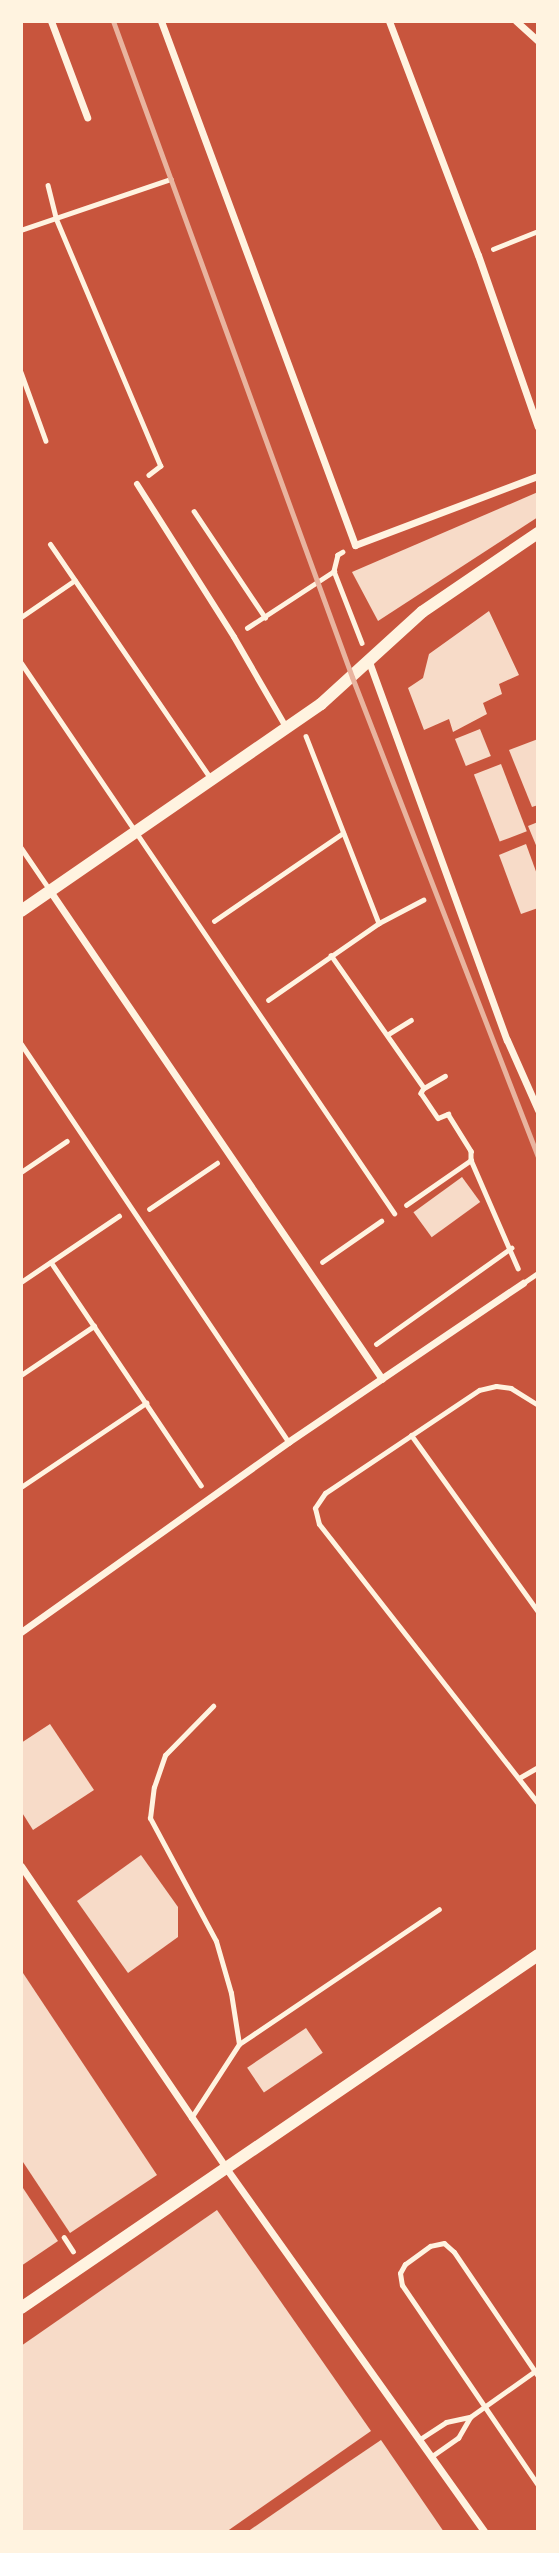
<!DOCTYPE html>
<style>
body{margin:0}
#map{position:relative;width:559px;height:2553px;overflow:hidden;background:#c8553d;font-family:Barlow,sans-serif}
div>[style]{position:absolute}
.building>*{inset:0;background:#f7dbc8;transform-origin:0 0}
.path>*{height:4.5px;margin:-2.25px;padding:0 2.25px;transform-origin:2.25px;border-radius:2.25px;background:#fff3e0}
.service>*{height:5px;margin:-2.5px;padding:0 2.5px;transform-origin:2.5px;border-radius:2.5px;background:#fff3e0}
.pedestrian>*{height:6px;margin:-3px;padding:0 3px;transform-origin:3px;border-radius:3px;background:#fff3e0}
.minor>*{height:7px;margin:-3.5px;padding:0 3.5px;transform-origin:3.5px;border-radius:3.5px;background:#fff3e0}
.tertiary>*{height:12px;margin:-6px;padding:0 6px;transform-origin:6px;border-radius:6px;background:#fff3e0}
.rail>*{height:5px;margin:-2.5px;padding:0 2.5px;transform-origin:2.5px;border-radius:2.5px;background:#e9b49f}
span{translate:-50% -50%;white-space:nowrap;text-align:center;line-height:1.15;-webkit-text-stroke:5px #fff3e0;paint-order:stroke}
.frame{position:absolute;inset:0;border:23px solid #fff3e0;pointer-events:none}
</style>
<div id="map">
<div class="building">
<i style="clip-path:polygon(538px 492px,538px 517px,378px 621px,352px 572px)"></i>
<i style="clip-path:polygon(489px 611px,519px 675px,499px 684px,502px 694px,483px 703px,487px 714px,453px 732px,449px 719px,424px 730px,408px 688px,423px 678px,429px 654px)"></i>
<i style="left:480px;top:729px;width:29px;height:27px;rotate:68deg"></i>
<i style="clip-path:polygon(538px 739px,538px 805px,532px 807px,509px 750px)"></i>
<i style="left:501px;top:764px;width:72px;height:29px;rotate:69deg"></i>
<i style="clip-path:polygon(538px 822px,538px 850px,528px 826px)"></i>
<i style="clip-path:polygon(526px 844px,538px 877px,538px 908px,521px 914px,499px 855px)"></i>
<i style="left:462px;top:1177px;width:31px;height:60px;rotate:54deg"></i>
<i style="clip-path:polygon(50px 1724px,94px 1790px,33px 1830px,21px 1811px,21px 1743px)"></i>
<i style="clip-path:polygon(141px 1855px,178px 1907px,178px 1937px,128px 1973px,77px 1901px)"></i>
<i style="clip-path:polygon(21px 1970px,157px 2175px,70px 2233px,21px 2159px)"></i>
<i style="left:306px;top:2028px;width:30px;height:71px;rotate:56deg"></i>
<i style="clip-path:polygon(21px 2185px,58px 2241px,21px 2266px)"></i>
<i style="clip-path:polygon(217px 2210px,371px 2431px,226px 2532px,21px 2532px,21px 2346px)"></i>
<i style="clip-path:polygon(381px 2440px,444px 2532px,247px 2532px,347px 2463px)"></i>
</div>
<div class="path">
<i style="left:48px;top:185px;width:34px;rotate:76deg"></i>
<i style="left:56px;top:218px;width:269px;rotate:67.1deg"></i>
<i style="left:161px;top:466px;width:15px;rotate:143deg"></i>
<i style="left:21px;top:230px;width:158px;rotate:-18.8deg"></i>
<i style="left:493px;top:249px;width:48px;rotate:-21.8deg"></i>
<i style="left:21px;top:372px;width:73px;rotate:70.1deg"></i>
<i style="left:194px;top:511px;width:128px;rotate:56.2deg"></i>
<i style="left:343px;top:552px;width:6px;rotate:149deg"></i>
<i style="left:338px;top:555px;width:16px;rotate:104deg"></i>
<i style="left:334px;top:571px;width:77px;rotate:68.7deg"></i>
<i style="left:247px;top:628px;width:104px;rotate:-33.2deg"></i>
<i style="left:306px;top:736px;width:201px;rotate:68.7deg"></i>
<i style="left:214px;top:921px;width:156px;rotate:-34.3deg"></i>
<i style="left:331px;top:955px;width:162px;rotate:55deg"></i>
<i style="left:424px;top:1088px;width:24px;rotate:-30deg"></i>
<i style="left:268px;top:1000px;width:135px;rotate:-34.7deg"></i>
<i style="left:379px;top:923px;width:50px;rotate:-27.6deg"></i>
<i style="left:387px;top:1035px;width:28px;rotate:-32deg"></i>
<i style="left:424px;top:1088px;width:6px;rotate:121deg"></i>
<i style="left:421px;top:1093px;width:30px;rotate:56deg"></i>
<i style="left:438px;top:1118px;width:11px;rotate:-22deg"></i>
<i style="left:448px;top:1114px;width:44px;rotate:58.1deg"></i>
<i style="left:471px;top:1151px;width:9px;rotate:90deg"></i>
<i style="left:471px;top:1160px;width:118px;rotate:66.5deg"></i>
<i style="left:21px;top:1172px;width:55px;rotate:-34deg"></i>
<i style="left:406px;top:1205px;width:79px;rotate:-34.7deg"></i>
<i style="left:149px;top:1209px;width:82px;rotate:-34.1deg"></i>
<i style="left:51px;top:1262px;width:269px;rotate:56.1deg"></i>
<i style="left:322px;top:1262px;width:72px;rotate:-34.8deg"></i>
<i style="left:21px;top:1282px;width:118px;rotate:-34deg"></i>
<i style="left:376px;top:1344px;width:166px;rotate:-35.4deg"></i>
<i style="left:21px;top:1375px;width:88px;rotate:-33.9deg"></i>
<i style="left:21px;top:1487px;width:151px;rotate:-33.9deg"></i>
<i style="left:64px;top:2237px;width:17px;rotate:57deg"></i>
</div>
<div class="service">
<i style="left:50px;top:544px;width:283px;rotate:55.6deg"></i>
<i style="left:21px;top:617px;width:65px;rotate:-34.4deg"></i>
<i style="left:21px;top:663px;width:665px;rotate:55.86deg"></i>
<i style="left:21px;top:848px;width:50px;rotate:55.7deg"></i>
<i style="left:21px;top:1044px;width:479px;rotate:56.1deg"></i>
<i style="left:523px;top:1283px;width:18px;rotate:-34deg"></i>
<i style="left:538px;top:1405px;width:32px;rotate:-148deg"></i>
<i style="left:511px;top:1388px;width:15px;rotate:-172deg"></i>
<i style="left:496px;top:1386px;width:17px;rotate:167deg"></i>
<i style="left:479px;top:1390px;width:185px;rotate:146.2deg"></i>
<i style="left:325px;top:1493px;width:18px;rotate:124deg"></i>
<i style="left:315px;top:1508px;width:16px;rotate:76deg"></i>
<i style="left:319px;top:1524px;width:355px;rotate:51.9deg"></i>
<i style="left:411px;top:1435px;width:218px;rotate:54.3deg"></i>
<i style="left:519px;top:1778px;width:22px;rotate:-30deg"></i>
<i style="left:239px;top:2044px;width:241px;rotate:-34deg"></i>
<i style="left:191px;top:2118px;width:88px;rotate:-57deg"></i>
<i style="left:239px;top:2044px;width:52px;rotate:-98.9deg"></i>
<i style="left:231px;top:1993px;width:54px;rotate:-106.1deg"></i>
<i style="left:216px;top:1941px;width:140px;rotate:-118.2deg"></i>
<i style="left:150px;top:1818px;width:31px;rotate:-83deg"></i>
<i style="left:154px;top:1787px;width:34px;rotate:-71deg"></i>
<i style="left:165px;top:1755px;width:69px;rotate:-45.6deg"></i>
<i style="left:538px;top:2376px;width:150px;rotate:-124.1deg"></i>
<i style="left:454px;top:2252px;width:13px;rotate:-138deg"></i>
<i style="left:444px;top:2243px;width:14px;rotate:168deg"></i>
<i style="left:430px;top:2246px;width:31px;rotate:144deg"></i>
<i style="left:405px;top:2264px;width:10px;rotate:119deg"></i>
<i style="left:400px;top:2273px;width:12px;rotate:81deg"></i>
<i style="left:402px;top:2285px;width:242px;rotate:55.8deg"></i>
<i style="left:420px;top:2439px;width:31px;rotate:-33deg"></i>
<i style="left:446px;top:2422px;width:25px;rotate:-12deg"></i>
<i style="left:470px;top:2417px;width:80px;rotate:-35.3deg"></i>
<i style="left:432px;top:2456px;width:32px;rotate:-35deg"></i>
<i style="left:458px;top:2438px;width:24px;rotate:-60deg"></i>
</div>
<div class="pedestrian">
<i style="left:137px;top:484px;width:181px;rotate:57.6deg"></i>
<i style="left:234px;top:637px;width:104px;rotate:60deg"></i>
</div>
<div class="minor">
<i style="left:51px;top:21px;width:103px;rotate:69.4deg"></i>
<i style="left:161px;top:21px;width:559px;rotate:69.68deg"></i>
<i style="left:355px;top:545px;width:196px;rotate:-20.7deg"></i>
<i style="left:389px;top:21px;width:250px;rotate:69.2deg"></i>
<i style="left:478px;top:255px;width:182px;rotate:70.8deg"></i>
<i style="left:516px;top:21px;width:30px;rotate:42deg"></i>
<i style="left:368px;top:659px;width:406px;rotate:70deg"></i>
<i style="left:507px;top:1040px;width:77px;rotate:66.1deg"></i>
<i style="left:50px;top:891px;width:590px;rotate:55.77deg"></i>
<i style="left:21px;top:1632px;width:328px;rotate:-35.4deg"></i>
<i style="left:288px;top:1442px;width:284px;rotate:-34.1deg"></i>
<i style="left:21px;top:1866px;width:365px;rotate:55.8deg"></i>
<i style="left:226px;top:2168px;width:447px;rotate:54.6deg"></i>
</div>
<div class="tertiary">
<i style="left:21px;top:911px;width:364px;rotate:-34.6deg"></i>
<i style="left:321px;top:704px;width:137px;rotate:-42.3deg"></i>
<i style="left:422px;top:612px;width:140px;rotate:-34.3deg"></i>
<i style="left:21px;top:2308px;width:626px;rotate:-34.32deg"></i>
</div>
<div class="rail">
<i style="left:113px;top:21px;width:698px;rotate:69.98deg"></i>
<i style="left:352px;top:677px;width:515px;rotate:68.82deg"></i>
</div>
<div class="frame"></div>
</div>
